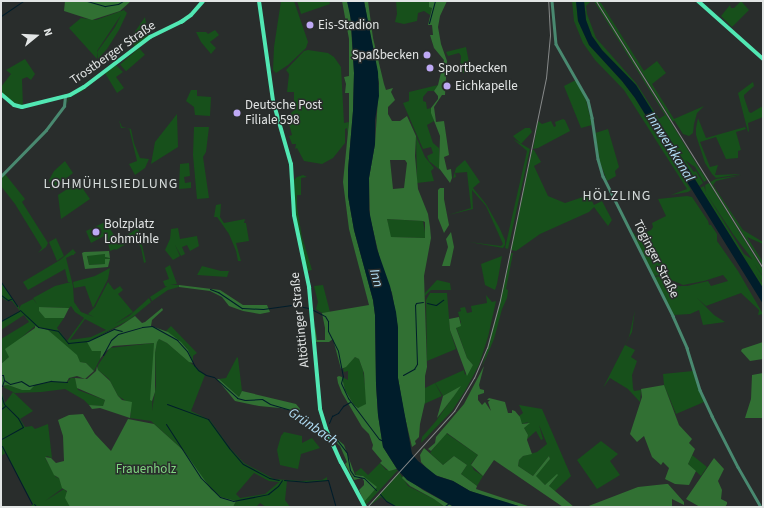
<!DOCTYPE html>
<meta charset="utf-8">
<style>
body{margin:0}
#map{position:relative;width:764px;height:508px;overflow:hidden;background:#292d2c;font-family:"Source Sans 3",sans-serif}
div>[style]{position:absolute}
.green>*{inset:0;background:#17501b;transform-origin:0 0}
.forest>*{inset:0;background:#317033}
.water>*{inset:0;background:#001d2b}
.stream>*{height:1px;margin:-0.5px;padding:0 0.5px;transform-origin:0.5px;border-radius:0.5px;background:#001d2b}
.minor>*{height:2.5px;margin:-1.25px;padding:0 1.25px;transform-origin:1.25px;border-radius:1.25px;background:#498970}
.major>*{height:4px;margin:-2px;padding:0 2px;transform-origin:2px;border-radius:2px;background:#51e7b3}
.rail>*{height:1px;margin:-0.5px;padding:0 0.5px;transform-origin:0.5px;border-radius:0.5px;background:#868989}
.dots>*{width:11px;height:11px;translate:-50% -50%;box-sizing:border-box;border:2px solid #292d2c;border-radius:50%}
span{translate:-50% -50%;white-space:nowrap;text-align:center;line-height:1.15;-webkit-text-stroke:3px #292d2c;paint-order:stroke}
.poi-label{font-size:13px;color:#e2e5e5}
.left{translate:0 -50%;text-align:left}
.right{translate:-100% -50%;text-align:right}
.street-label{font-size:13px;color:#e2e5e5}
.park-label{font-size:13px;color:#80d681}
.water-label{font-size:14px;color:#b2dff7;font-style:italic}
.neighbourhood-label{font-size:14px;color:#d6dcdb;letter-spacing:1px}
.frame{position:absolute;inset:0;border:2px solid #e2e5e5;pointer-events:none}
.north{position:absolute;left:16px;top:16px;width:40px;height:40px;-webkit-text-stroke:3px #292d2c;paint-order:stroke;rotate:72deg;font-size:11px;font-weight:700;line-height:16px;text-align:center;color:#e2e5e5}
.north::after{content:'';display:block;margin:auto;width:14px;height:18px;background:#e2e5e5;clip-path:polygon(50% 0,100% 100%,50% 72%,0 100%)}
</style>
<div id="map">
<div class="green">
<i style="clip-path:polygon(281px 1px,294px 1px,308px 42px,306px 48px,288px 65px,276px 73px,273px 70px,274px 47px)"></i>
<i style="clip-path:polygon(297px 1px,329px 1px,330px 4px,301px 14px)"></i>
<i style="clip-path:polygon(396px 1px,429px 1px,429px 6px,432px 8px,430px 15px,424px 11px,418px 13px,417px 21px,404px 24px,395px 22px,397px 14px)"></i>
<i style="clip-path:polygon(572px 1px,576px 1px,578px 21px,589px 45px,622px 81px,635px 98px,688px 185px,691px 190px,688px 192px,671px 195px,687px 189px,624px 90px,595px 60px,583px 43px,574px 21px)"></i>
<i style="clip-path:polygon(584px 1px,591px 1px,586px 6px,587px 14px,596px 38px,636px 83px,659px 119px,665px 115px,594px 1px,596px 1px,699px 168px,707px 180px,704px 182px,695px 167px,685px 160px,694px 172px,696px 171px,702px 181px,703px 183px,699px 186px,636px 85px,602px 50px,592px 36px,586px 20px)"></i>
<i style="clip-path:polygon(597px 1px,601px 3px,644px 71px,657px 61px,666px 73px,652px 84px,674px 119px,704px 106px,697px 113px,694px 124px,693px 133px,689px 136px,683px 134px,674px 120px,673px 122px)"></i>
<i style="clip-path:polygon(741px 1px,749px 10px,732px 27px,721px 16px,730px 5px,731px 8px,734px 8px)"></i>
<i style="clip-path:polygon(124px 10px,127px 13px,119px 30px,107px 49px,98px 59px,97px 52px,115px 27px,121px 15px,97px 51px,97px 59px,69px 28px,81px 18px,96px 20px)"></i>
<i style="clip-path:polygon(145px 17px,148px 37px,136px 48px,130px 39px)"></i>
<i style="clip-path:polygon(215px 30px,219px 35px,210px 42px,216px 48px,211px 54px,201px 42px,196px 32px,206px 32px,208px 34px)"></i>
<i style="clip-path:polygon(466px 47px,471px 72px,460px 73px,461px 56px,459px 53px,448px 56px,446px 52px)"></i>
<i style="left:139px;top:48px;width:9px;height:25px;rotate:49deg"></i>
<i style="clip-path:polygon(308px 50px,328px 53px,334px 57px,341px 67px,344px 123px,349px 122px,347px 135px,347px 128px,345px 129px,345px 143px,333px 158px,322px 164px,304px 161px,297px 148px,295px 149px,296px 144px,292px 144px,289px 136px,292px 135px,289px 124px,292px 124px,291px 113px,294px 110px,294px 92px,287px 92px,289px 74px,286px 70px,304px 51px,308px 50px,309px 55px)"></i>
<i style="clip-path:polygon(25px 59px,35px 74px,31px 80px,27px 77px,22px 79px,23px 107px,17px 106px,1px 93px,1px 87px,11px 74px,6px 70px)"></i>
<i style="clip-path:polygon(116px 65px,123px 72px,116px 77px,124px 88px,117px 93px,105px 73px,82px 91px,70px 97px,65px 107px,69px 97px)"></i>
<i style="clip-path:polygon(576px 80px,586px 100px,592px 125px,581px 128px,564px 86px)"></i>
<i style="clip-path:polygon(753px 82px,754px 86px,744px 95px,744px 97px,749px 112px,751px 113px,761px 107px,763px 108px,763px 117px,748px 123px,749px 131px,748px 132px,738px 93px)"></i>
<i style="clip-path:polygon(438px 85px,434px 91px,428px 91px,423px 97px,423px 101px,426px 102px,427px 109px,431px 108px,434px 121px,427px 125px,433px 143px,439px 148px,440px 170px,429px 161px,427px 156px,433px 153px,431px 147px,423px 149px,403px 103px,409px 101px,409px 92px)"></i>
<i style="clip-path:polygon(191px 90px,197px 90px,197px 96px,211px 97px,210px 116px,195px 115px,194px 107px,186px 101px)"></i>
<i style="clip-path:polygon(177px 114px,178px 147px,151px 164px,155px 142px)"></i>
<i style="clip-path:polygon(698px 118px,706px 138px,745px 127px,746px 129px,736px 132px,741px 150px,738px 151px,738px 158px,726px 159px,716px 137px,700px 142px,710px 167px,718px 165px,715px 175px,741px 174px,716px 178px,712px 174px,705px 163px,696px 135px,696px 128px)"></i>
<i style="clip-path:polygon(563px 119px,565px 120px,570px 131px,538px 148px,533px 149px,538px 121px,542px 124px,551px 121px,554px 127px,556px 126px,555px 122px)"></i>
<i style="clip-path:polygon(119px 120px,122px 127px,131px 129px,134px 143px,140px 158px,149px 159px,145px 168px,135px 175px,129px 164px,137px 161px,129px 128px,121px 128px)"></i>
<i style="clip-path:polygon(194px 127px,209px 127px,206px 152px,203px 157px,209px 198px,197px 199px,193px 155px)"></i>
<i style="clip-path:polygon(525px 128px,530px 128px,532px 132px,521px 144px,513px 136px)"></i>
<i style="clip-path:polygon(608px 129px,619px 167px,615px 171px,616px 176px,607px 181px,600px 162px,595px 133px)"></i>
<i style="clip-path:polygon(416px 136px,425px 157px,434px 168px,431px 171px,434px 181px,417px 183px)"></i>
<i style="clip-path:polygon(513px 139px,530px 149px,508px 249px,505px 248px,527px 151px)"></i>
<i style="clip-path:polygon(532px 150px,534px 150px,541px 162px,534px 166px,548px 196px,565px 203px,589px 195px,594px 205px,602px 201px,612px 220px,608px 226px,594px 207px,589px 212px,540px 234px,516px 251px,511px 250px)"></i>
<i style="clip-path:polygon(465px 160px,480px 182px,473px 188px,486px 204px,499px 227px,505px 240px,505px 245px,503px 248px,469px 242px,501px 246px,503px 244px,486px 206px,472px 190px,473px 209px,448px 215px,471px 208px,467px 172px,455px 173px,456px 177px,453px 178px,456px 168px)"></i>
<i style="clip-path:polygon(65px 161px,73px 173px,52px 190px,49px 180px,54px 171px)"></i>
<i style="clip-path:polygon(189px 163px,190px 176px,184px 177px,185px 183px,191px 182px,191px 188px,179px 189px,180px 164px)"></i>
<i style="clip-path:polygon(5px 174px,25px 199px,22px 202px,48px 243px,46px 247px,38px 253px,42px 248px,15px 204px,1px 186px,1px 177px)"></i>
<i style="clip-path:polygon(303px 175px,307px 177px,301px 178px,301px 195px,297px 195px,297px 207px,302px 237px,312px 270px,307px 271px,296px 227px,293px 198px,294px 180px,297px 177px)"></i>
<i style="clip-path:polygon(741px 175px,716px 181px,713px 185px,743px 230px,763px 242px,763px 244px,747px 237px,763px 262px,763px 266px,710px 182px,716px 179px)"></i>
<i style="clip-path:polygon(78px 182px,90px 199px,61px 219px,58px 195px)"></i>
<i style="clip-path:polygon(709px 183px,763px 270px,763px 276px,755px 265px,763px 277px,763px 283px,756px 272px,763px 284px,763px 288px,700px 188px,704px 186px,706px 193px,744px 254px,753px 260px,733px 234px,706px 193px,705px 185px)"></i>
<i style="clip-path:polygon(687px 196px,692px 197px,708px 221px,709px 225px,711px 225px,717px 234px,717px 241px,738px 271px,763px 314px,758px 315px,759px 310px,741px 293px,706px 306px,697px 298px,714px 315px,725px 322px,703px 325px,699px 310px,690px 314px,674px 315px,654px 277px,661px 276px,681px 287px,680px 286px,687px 286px,708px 281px,711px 286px,728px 281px,723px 275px,704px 281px,683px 285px,660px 275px,654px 276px,632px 233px,634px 233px,636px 237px,651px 230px,653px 227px,652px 223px,666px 216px,658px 199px)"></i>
<i style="clip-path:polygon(221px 204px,220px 217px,224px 223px,245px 219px,244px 223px,246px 223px,249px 241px,236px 243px,241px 261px,238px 261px,236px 251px,229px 234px,217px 217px,214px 217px,216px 205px)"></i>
<i style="clip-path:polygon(387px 219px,423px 221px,426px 238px,390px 237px)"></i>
<i style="clip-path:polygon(105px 222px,105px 230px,110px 229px,118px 241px,138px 228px,146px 262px,144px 263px,141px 248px,136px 238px,116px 250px,115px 249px,110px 251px,106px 235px,91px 243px,86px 231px)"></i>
<i style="clip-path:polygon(178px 228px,180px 239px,197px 236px,199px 246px,190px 251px,187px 245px,182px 247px,185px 254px,181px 256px,175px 245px,180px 256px,173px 260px,165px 250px,170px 239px,171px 229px)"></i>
<i style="clip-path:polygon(56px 238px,64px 256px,57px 261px,49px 242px)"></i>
<i style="clip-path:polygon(evenodd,73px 249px,76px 253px,66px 258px,73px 286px,74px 302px,81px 312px,94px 317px,88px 314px,95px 307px,108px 282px,114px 290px,120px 286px,123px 290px,118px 294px,133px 312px,115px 324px,129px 316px,149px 298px,151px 302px,129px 320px,87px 342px,101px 351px,100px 359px,94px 371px,86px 363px,80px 362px,48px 330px,35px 326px,21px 338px,9px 357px,1px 364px,1px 339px,29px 322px,24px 315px,1px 330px,1px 321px,20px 311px,12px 301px,7px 301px,1px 297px,1px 282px,16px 304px,19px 306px,19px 309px,21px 305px,33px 299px,37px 304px,33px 298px,55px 286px,71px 282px,68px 282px,65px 269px,28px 290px,23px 282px,60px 260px,73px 249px,71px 306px,75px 312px,84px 318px,67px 341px,57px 328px,64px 318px,45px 317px,39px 311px,39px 307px,69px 308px,71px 306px,73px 249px,85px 319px,106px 330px,91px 337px,70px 340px,85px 319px)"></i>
<i style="clip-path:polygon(511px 253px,513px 253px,506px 289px,508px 290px,507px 298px,502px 309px,494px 339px,482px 367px,498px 310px)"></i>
<i style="clip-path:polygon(105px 254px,105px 257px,110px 258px,110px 259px,105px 259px,105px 264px,89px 265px,87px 255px)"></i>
<i style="clip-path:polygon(502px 256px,497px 284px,495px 290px,485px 285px,481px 264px)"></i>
<i style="clip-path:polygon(170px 265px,177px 284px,170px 285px,179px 285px,179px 287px,168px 290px,152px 301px,150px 297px,167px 286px,165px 286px,163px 281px,169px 279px,165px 268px)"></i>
<i style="clip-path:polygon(202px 266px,221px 271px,229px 271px,227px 277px,197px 275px)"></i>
<i style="clip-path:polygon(110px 268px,108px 279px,93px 308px,85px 286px,74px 288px,73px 282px,95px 276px)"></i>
<i style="clip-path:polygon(437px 280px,450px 283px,451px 290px,431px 290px,425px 296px,425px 293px)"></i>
<i style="clip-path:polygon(323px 285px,330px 312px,322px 313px,316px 309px,318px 302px,314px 286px)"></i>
<i style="clip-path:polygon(430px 293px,447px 293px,450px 330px,456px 349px,427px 361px,426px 300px)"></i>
<i style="clip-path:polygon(486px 295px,492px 302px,496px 301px,488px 337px,479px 365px,465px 391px,452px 411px,421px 443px,422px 437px,436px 421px,460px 387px,443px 396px,435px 383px,464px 370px,465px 375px,473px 365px,467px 358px,456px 327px,461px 323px,458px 312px,461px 311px,460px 308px,465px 307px,467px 313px,472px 312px,471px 306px,487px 303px)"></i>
<i style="clip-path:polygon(635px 310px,633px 324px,632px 332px,625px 345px,635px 350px,631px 357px,637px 361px,632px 375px,633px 388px,634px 391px,641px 390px,640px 402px,628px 389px,610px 378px,603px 388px,629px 337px)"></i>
<i style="clip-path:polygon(171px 326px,197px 353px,193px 356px,193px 363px,186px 347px,166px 331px)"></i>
<i style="clip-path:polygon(evenodd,159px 339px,167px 343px,205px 375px,191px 411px,210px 420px,230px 448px,244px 463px,274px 479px,301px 481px,322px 480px,327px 477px,327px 481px,305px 482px,287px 481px,285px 500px,290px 507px,266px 507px,260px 503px,256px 507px,233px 507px,236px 501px,221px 497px,214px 492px,200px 475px,184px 451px,151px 421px,130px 418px,131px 413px,126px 401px,118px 396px,109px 379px,98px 370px,98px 365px,110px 348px,154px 343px,152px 411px,156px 385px,155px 353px,157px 341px,159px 339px,254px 473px,269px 481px,279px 482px,265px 494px,240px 498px,236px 494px,254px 473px)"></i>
<i style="clip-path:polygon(237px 357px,238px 358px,242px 391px,239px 397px,219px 379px,226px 378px)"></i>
<i style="clip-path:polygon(355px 357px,359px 359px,363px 370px,367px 401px,365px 406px,358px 408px,354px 405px,345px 390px,342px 377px,348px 380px,348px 371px,344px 372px,343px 369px)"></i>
<i style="clip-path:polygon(693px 371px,704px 402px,676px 414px,664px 385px,663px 374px)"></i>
<i style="clip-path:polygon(71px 378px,75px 378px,78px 390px,105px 400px,103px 406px,89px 405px,84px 400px,65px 389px,41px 392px,15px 393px,3px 387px,8px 385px,22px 390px,30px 389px,35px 385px,50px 382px,63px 382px,66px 383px)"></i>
<i style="clip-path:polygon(435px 383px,442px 396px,424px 404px,425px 388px)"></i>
<i style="clip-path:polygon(1px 390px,5px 403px,13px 392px,33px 411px,20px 419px,25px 427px,32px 426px,35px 429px,48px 424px,52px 458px,47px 456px,45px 458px,56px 477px,59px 478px,63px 488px,45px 501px,64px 489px,67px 492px,71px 507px,30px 507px,34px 503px,33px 504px,6px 453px,1px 456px)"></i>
<i style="clip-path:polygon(519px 405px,542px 409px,571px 476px,554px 492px,549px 486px,558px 475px,545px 485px,535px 476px,550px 459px,549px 456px,533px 476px,518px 466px,519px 460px,523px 456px,537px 452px,547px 444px,539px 425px,543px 439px,541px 440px,536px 431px,526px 440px,528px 435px,524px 428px,528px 422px,522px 424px,520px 421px,519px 416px,523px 413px)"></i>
<i style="clip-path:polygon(284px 432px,302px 436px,302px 443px,312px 438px,320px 448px,301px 454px,298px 469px,280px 465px,277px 450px,281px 436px)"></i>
<i style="clip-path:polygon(446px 433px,478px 455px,471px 464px,474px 470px,483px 476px,477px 486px,461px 474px,467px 465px,454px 456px,443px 465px,430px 453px)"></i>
<i style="clip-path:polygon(601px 441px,618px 454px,610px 461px,620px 475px,597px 489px,577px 460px)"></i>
<i style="clip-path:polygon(692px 455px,707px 467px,701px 476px,688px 464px)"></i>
<i style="clip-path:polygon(380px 463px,386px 470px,398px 470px,366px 505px,364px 502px,367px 481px,361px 475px,356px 476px,355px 471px,356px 472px,361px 468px,368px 475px)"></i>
<i style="clip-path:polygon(399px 472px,408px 486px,436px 500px,444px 507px,395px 507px,381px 497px,368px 507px)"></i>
</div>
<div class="forest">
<i style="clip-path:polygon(65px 1px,131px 1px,120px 11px,92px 20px,64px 11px)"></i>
<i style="clip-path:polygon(342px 1px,347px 1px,350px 12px,354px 73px,353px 111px,348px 170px,348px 196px,354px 230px,373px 300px,375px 315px,376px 384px,378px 415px,383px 447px,397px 469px,389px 471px,380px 463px,382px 461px,372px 449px,373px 445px,369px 434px,362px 427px,342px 393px,338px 383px,337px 377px,339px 376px,342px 377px,345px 390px,354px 405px,358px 408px,366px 404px,364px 373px,359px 359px,355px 357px,346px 367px,341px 369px,333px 339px,329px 342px,315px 342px,315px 326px,317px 340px,325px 340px,325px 328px,322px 313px,369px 305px,349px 229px,343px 182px,349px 122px,349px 93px,345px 93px,346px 84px,344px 77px,349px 76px,349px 39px)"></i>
<i style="clip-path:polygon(evenodd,364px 1px,368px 1px,373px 38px,384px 84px,386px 90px,393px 88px,391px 92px,395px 100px,388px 107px,388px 114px,392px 121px,400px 121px,407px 116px,416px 136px,415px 156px,418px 189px,428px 214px,430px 227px,431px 238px,424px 276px,427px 367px,425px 376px,425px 402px,420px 424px,419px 437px,415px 441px,416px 444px,412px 447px,404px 413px,398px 378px,398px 328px,392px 293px,382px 268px,370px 217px,369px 178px,375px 144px,379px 83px,364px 1px,390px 160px,405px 160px,407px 163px,404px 188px,393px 189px,390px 160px,364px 1px,387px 219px,423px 221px,425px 222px,425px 238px,391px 237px,387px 219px)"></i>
<i style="clip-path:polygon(429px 1px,447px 1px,440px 16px,438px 27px,441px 44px,447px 61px,445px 95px,442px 95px,434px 107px,436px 122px,444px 121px,449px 155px,444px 157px,447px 170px,451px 169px,452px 178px,450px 183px,439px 168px,440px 136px,431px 113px,431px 108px,438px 99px,438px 96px,434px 91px,438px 85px,444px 60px,434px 48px,430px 35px,433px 35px,432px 25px,428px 25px,432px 8px,429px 7px)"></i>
<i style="clip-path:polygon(440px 188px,444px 188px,444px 199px,449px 225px,444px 233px,438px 218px,438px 190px)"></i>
<i style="clip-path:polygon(451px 232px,454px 247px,450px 266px,442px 266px,448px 247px,446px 239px)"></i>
<i style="clip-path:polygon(109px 251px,110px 258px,105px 257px,105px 254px,87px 256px,89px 265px,105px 264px,105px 259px,110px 259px,108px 267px,85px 269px,82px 253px,84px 252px)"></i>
<i style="clip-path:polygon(179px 285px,220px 290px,243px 305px,267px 305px,270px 312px,260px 314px,243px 311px,229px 306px,222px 297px,210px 291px,179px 287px)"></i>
<i style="clip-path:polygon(39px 307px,69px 308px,64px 318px,45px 318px,39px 311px)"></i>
<i style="clip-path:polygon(162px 308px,163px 310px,152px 320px,151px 326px,168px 332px,181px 342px,188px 350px,193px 363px,189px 362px,167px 343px,159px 339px,157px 342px,155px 353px,155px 392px,152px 401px,150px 400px,154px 343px,113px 346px,105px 352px,100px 359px,101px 351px,92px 351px,87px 342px,120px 326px,135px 316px,142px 323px,145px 322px)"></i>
<i style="clip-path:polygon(459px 317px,461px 326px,456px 328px,467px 358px,473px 365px,467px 376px,450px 330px,449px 319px)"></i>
<i style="clip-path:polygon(35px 326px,48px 330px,77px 355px,80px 362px,86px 363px,94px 371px,85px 379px,77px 376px,69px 378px,66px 383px,63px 382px,50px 382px,35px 385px,30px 390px,22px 390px,8px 385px,1px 386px,1px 364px,9px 357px,5px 349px,35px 328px)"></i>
<i style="clip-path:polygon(763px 342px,763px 359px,750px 361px,741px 351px,742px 349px)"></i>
<i style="clip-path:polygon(97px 366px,98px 370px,110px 381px,118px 396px,122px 400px,132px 402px,130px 418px,100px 408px,92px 409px,89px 405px,103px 406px,105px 400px,77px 388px,75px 378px,87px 379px,96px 371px)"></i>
<i style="clip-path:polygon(484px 366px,479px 385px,480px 389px,484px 390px,484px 393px,478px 395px,478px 400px,482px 405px,485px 402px,491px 411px,488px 402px,490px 400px,487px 400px,489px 398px,505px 402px,508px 413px,512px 413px,512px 410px,515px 411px,520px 417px,522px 424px,530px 423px,524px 428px,528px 435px,527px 440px,532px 454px,523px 456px,519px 460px,518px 466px,533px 476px,549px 456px,550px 459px,536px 476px,545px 485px,557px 474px,558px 475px,549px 486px,574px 507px,563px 507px,494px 460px,483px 476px,471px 465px,478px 455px,447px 433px,431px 451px,428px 449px,435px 443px,436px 437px,464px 404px)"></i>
<i style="clip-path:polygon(763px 373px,763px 418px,745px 418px,751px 399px,752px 375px)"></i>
<i style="clip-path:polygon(217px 379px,219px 379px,239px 397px,242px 391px,296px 404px,300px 409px,299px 412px,280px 408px,259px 406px,235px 401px)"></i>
<i style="clip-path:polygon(664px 385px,679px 425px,692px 439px,689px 443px,695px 449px,688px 464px,696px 471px,689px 485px,675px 484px,665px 479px,669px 468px,663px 462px,661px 465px,652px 457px,644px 436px,637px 442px,630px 434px,642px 397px,641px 389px)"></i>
<i style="clip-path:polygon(461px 386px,454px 396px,437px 418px,443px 396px)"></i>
<i style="clip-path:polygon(83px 414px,95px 434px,111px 451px,128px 419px,154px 424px,184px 451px,211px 489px,221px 497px,236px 501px,233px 507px,70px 507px,65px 498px,67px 491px,62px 488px,59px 478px,54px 475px,45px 457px,51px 458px,56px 463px,64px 461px,63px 436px,58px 420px,69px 415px)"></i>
<i style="clip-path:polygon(331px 437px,335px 437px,344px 445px,355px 475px,363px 476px,377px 487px,364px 502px,359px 490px,364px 485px,364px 481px,362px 478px,354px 480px,353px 478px,345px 464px,347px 462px,340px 446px)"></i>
<i style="clip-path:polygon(424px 448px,443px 465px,454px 456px,467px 465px,461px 474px,477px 486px,476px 489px,531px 507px,522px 507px,499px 501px,470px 491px,453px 481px,432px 474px,421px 462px,420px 455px)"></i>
<i style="clip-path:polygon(714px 458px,724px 469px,718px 481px,722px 490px,721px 499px,727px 502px,727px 504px,725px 507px,700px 507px,686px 499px)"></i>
<i style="clip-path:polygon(403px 476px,423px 490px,454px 507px,445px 507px,434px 499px,410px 486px,402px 478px)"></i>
<i style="clip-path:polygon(666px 484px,668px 484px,684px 502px,684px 505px,672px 499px,672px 507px,586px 507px,638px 487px)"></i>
</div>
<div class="water">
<i style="clip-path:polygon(347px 1px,364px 1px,378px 72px,379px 96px,375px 120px,375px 144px,369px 178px,369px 210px,377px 249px,390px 286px,396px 312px,398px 328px,398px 378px,412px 454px,418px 461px,437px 476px,453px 481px,470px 491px,522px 507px,454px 507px,407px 480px,397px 469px,383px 447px,378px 415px,376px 384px,375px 315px,373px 300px,354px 230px,348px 196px,348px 170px,353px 111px,354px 73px,351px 20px)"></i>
<i style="clip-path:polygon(576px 1px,584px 1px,586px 20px,592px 36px,602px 50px,636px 85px,763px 288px,763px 304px,635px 98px,622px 81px,589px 45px,578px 21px)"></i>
</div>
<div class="stream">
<i style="left:87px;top:1px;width:19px;rotate:16deg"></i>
<i style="left:105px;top:6px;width:13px;rotate:-9deg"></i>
<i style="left:118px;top:4px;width:6px;rotate:-31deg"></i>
<i style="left:1px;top:16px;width:27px;rotate:-34deg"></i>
<i style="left:429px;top:23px;width:23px;rotate:-75deg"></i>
<i style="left:1px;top:282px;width:29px;rotate:56deg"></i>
<i style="left:210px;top:289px;width:9px;rotate:21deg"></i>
<i style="left:218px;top:292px;width:29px;rotate:34deg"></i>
<i style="left:242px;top:308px;width:21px;rotate:3deg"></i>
<i style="left:263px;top:309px;width:29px;rotate:-8deg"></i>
<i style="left:292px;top:305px;width:17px;rotate:10deg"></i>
<i style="left:1px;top:295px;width:9px;rotate:36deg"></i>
<i style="left:8px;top:300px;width:3px;rotate:-18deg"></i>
<i style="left:427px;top:303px;width:9px;rotate:13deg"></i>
<i style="left:436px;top:305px;width:9px;rotate:-36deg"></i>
<i style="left:20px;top:310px;width:25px;rotate:43deg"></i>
<i style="left:38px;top:327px;width:20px;rotate:11deg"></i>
<i style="left:58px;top:331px;width:16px;rotate:50deg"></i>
<i style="left:68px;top:343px;width:20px;rotate:-6deg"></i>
<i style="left:88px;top:341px;width:29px;rotate:-25deg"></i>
<i style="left:114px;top:329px;width:8px;rotate:14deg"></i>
<i style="left:313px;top:310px;width:13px;rotate:27deg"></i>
<i style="left:325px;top:316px;width:6px;rotate:59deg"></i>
<i style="left:328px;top:321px;width:10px;rotate:90deg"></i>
<i style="left:328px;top:331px;width:22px;rotate:63deg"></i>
<i style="left:338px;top:351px;width:25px;rotate:79deg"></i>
<i style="left:343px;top:376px;width:7px;rotate:106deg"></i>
<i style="left:341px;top:383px;width:17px;rotate:65deg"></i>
<i style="left:348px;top:398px;width:51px;rotate:52.9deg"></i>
<i style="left:379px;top:439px;width:4px;rotate:27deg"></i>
<i style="left:1px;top:321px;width:21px;rotate:-29deg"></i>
<i style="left:103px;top:355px;width:17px;rotate:-62deg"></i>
<i style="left:111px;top:340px;width:9px;rotate:-41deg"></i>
<i style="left:118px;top:334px;width:25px;rotate:-16deg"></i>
<i style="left:142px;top:327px;width:10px;rotate:-6deg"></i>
<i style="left:152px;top:326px;width:29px;rotate:29deg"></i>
<i style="left:177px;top:340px;width:15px;rotate:48deg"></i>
<i style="left:187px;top:351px;width:16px;rotate:63deg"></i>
<i style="left:194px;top:365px;width:6px;rotate:51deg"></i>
<i style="left:198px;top:370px;width:9px;rotate:32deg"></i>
<i style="left:206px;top:375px;width:8px;rotate:14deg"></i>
<i style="left:214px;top:377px;width:31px;rotate:42deg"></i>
<i style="left:237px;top:398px;width:8px;rotate:14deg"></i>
<i style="left:245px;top:400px;width:17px;rotate:-3deg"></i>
<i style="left:262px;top:399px;width:9px;rotate:32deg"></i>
<i style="left:270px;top:404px;width:26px;rotate:16deg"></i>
<i style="left:295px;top:411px;width:38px;rotate:35deg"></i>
<i style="left:1px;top:375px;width:2px"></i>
<i style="left:3px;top:375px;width:5px;rotate:79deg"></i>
<i style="left:4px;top:380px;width:7px;rotate:34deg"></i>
<i style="left:10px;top:384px;width:11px;rotate:-15deg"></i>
<i style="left:21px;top:381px;width:9px;rotate:32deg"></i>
<i style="left:29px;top:386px;width:23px;rotate:-13deg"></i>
<i style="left:51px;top:381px;width:16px;rotate:4deg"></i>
<i style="left:403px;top:375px;width:13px;rotate:-29deg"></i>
<i style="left:414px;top:369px;width:6px;rotate:-59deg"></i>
<i style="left:417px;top:364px;width:59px;rotate:-91.9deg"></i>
<i style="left:415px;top:305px;width:2px;rotate:-63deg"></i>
<i style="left:416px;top:303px;width:7px;rotate:-8deg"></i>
<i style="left:2px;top:386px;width:6px;rotate:-72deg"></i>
<i style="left:1px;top:395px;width:9px;rotate:72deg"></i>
<i style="left:4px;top:404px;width:20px;rotate:45deg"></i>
<i style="left:18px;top:418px;width:10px;rotate:61deg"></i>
<i style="left:23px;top:427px;width:25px;rotate:151deg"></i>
<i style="left:167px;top:404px;width:44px;rotate:20.1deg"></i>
<i style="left:208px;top:419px;width:36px;rotate:54deg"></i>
<i style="left:229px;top:448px;width:21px;rotate:49deg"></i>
<i style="left:243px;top:464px;width:30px;rotate:28deg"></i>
<i style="left:269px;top:478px;width:10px;rotate:11deg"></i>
<i style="left:1px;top:409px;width:5px;rotate:-37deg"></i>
<i style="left:329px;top:423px;width:8px;rotate:-67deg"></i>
<i style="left:332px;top:416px;width:7px;rotate:-27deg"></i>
<i style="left:338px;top:413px;width:9px;rotate:-54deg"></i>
<i style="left:343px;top:406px;width:8px;rotate:-30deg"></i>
<i style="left:166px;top:424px;width:64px;rotate:57.1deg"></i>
<i style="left:201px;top:478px;width:27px;rotate:45deg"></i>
<i style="left:220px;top:497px;width:14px;rotate:17deg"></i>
<i style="left:233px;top:501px;width:36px;rotate:-11deg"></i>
<i style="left:268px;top:494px;width:13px;rotate:-39deg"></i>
<i style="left:278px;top:486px;width:7px;rotate:-56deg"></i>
<i style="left:332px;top:437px;width:6px;rotate:31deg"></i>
<i style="left:337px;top:440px;width:16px;rotate:52deg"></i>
<i style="left:347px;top:453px;width:17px;rotate:80deg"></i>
<i style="left:350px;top:470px;width:7px;rotate:56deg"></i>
<i style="left:354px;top:476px;width:10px;rotate:11deg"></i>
<i style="left:364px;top:478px;width:17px;rotate:45deg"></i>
<i style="left:2px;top:446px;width:65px;rotate:62.7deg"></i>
<i style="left:284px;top:480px;width:21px;rotate:5deg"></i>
<i style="left:305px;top:482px;width:23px;rotate:-5deg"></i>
<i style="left:328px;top:480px;width:26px;rotate:74deg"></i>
<i style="left:380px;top:494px;width:9px;rotate:49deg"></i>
<i style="left:386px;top:501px;width:13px;rotate:29deg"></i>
<i style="left:34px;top:504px;width:4px;rotate:45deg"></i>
<i style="left:336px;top:506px;width:1px;rotate:90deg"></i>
<i style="left:445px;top:506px;width:5px;rotate:-37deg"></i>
</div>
<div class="minor">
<i style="left:552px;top:1px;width:43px;rotate:84.7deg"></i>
<i style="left:556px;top:44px;width:64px;rotate:60.3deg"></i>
<i style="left:588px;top:100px;width:18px;rotate:77deg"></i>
<i style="left:592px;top:118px;width:41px;rotate:81.7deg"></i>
<i style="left:598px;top:159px;width:18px;rotate:74deg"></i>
<i style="left:603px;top:176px;width:157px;rotate:63.4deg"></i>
<i style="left:673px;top:316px;width:35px;rotate:66deg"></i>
<i style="left:687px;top:348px;width:44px;rotate:72.8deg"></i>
<i style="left:700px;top:390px;width:29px;rotate:65deg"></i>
<i style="left:712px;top:416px;width:57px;rotate:63deg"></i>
<i style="left:738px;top:467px;width:46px;rotate:60.1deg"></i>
<i style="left:1px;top:176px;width:64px;rotate:-45.6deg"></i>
<i style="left:46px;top:130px;width:30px;rotate:-53deg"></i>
<i style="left:64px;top:106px;width:10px;rotate:-84deg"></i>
</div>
<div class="major">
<i style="left:259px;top:1px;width:101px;rotate:82deg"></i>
<i style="left:273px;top:101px;width:66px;rotate:74.1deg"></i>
<i style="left:291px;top:164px;width:51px;rotate:86.6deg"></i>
<i style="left:294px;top:215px;width:74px;rotate:78.2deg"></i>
<i style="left:309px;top:287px;width:122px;rotate:84.8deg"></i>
<i style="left:320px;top:409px;width:21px;rotate:73deg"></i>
<i style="left:326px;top:429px;width:36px;rotate:66deg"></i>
<i style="left:341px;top:462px;width:51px;rotate:61.9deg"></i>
<i style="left:698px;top:1px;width:87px;rotate:41.7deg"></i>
<i style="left:181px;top:22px;width:12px;rotate:-35deg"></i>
<i style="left:191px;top:15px;width:18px;rotate:-49deg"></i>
<i style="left:1px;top:94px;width:17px;rotate:40deg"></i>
<i style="left:14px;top:105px;width:8px;rotate:14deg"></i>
<i style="left:22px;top:107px;width:49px;rotate:-14deg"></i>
<i style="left:70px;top:95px;width:16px;rotate:-30deg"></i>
<i style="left:84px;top:87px;width:83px;rotate:-37.1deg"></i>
<i style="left:150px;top:37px;width:37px;rotate:-26deg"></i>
</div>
<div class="rail">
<i style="left:596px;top:1px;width:315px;rotate:58deg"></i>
<i style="left:367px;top:507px;width:130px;rotate:-47.8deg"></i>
<i style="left:454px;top:411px;width:39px;rotate:-59deg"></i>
<i style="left:474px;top:378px;width:33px;rotate:-67deg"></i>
<i style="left:487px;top:348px;width:50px;rotate:-74.8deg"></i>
<i style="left:500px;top:300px;width:227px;rotate:-78.3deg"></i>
<i style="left:546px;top:78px;width:43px;rotate:-84.7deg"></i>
<i style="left:550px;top:35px;width:34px;rotate:-93deg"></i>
</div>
<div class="dots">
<i style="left:310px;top:25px;background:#bea9f5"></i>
<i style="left:427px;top:55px;background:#bea9f5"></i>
<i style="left:430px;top:68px;background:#bea9f5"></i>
<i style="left:447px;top:86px;background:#bea9f5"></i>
<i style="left:237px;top:113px;background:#bea9f5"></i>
<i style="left:96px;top:232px;background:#bea9f5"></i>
</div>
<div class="poi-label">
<span class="left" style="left:318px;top:25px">Eis-Stadion</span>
<span class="right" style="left:419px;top:55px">Spaßbecken</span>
<span class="left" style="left:438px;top:68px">Sportbecken</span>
<span class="left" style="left:455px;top:86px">Eichkapelle</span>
<span class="left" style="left:245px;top:113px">Deutsche Post<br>Filiale 598</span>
<span class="left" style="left:104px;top:232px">Bolzplatz<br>Lohmühle</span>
</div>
<div class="street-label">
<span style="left:113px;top:53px;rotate:-35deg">Trostberger Straße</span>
<span style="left:656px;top:259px;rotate:63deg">Töginger Straße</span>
<span style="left:300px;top:320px;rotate:-96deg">Altöttinger Straße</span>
</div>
<div class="park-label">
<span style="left:146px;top:469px">Frauenholz</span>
</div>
<div class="water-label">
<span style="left:670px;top:147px;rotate:58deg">Innwerkkanal</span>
<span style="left:376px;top:278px;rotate:75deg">Inn</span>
<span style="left:313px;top:427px;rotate:34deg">Grünbach</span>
</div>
<div class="neighbourhood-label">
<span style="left:111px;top:184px">LOHMÜHLSIEDLUNG</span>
<span style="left:617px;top:196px">HÖLZLING</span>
</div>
<div class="frame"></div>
<div class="north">N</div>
</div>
